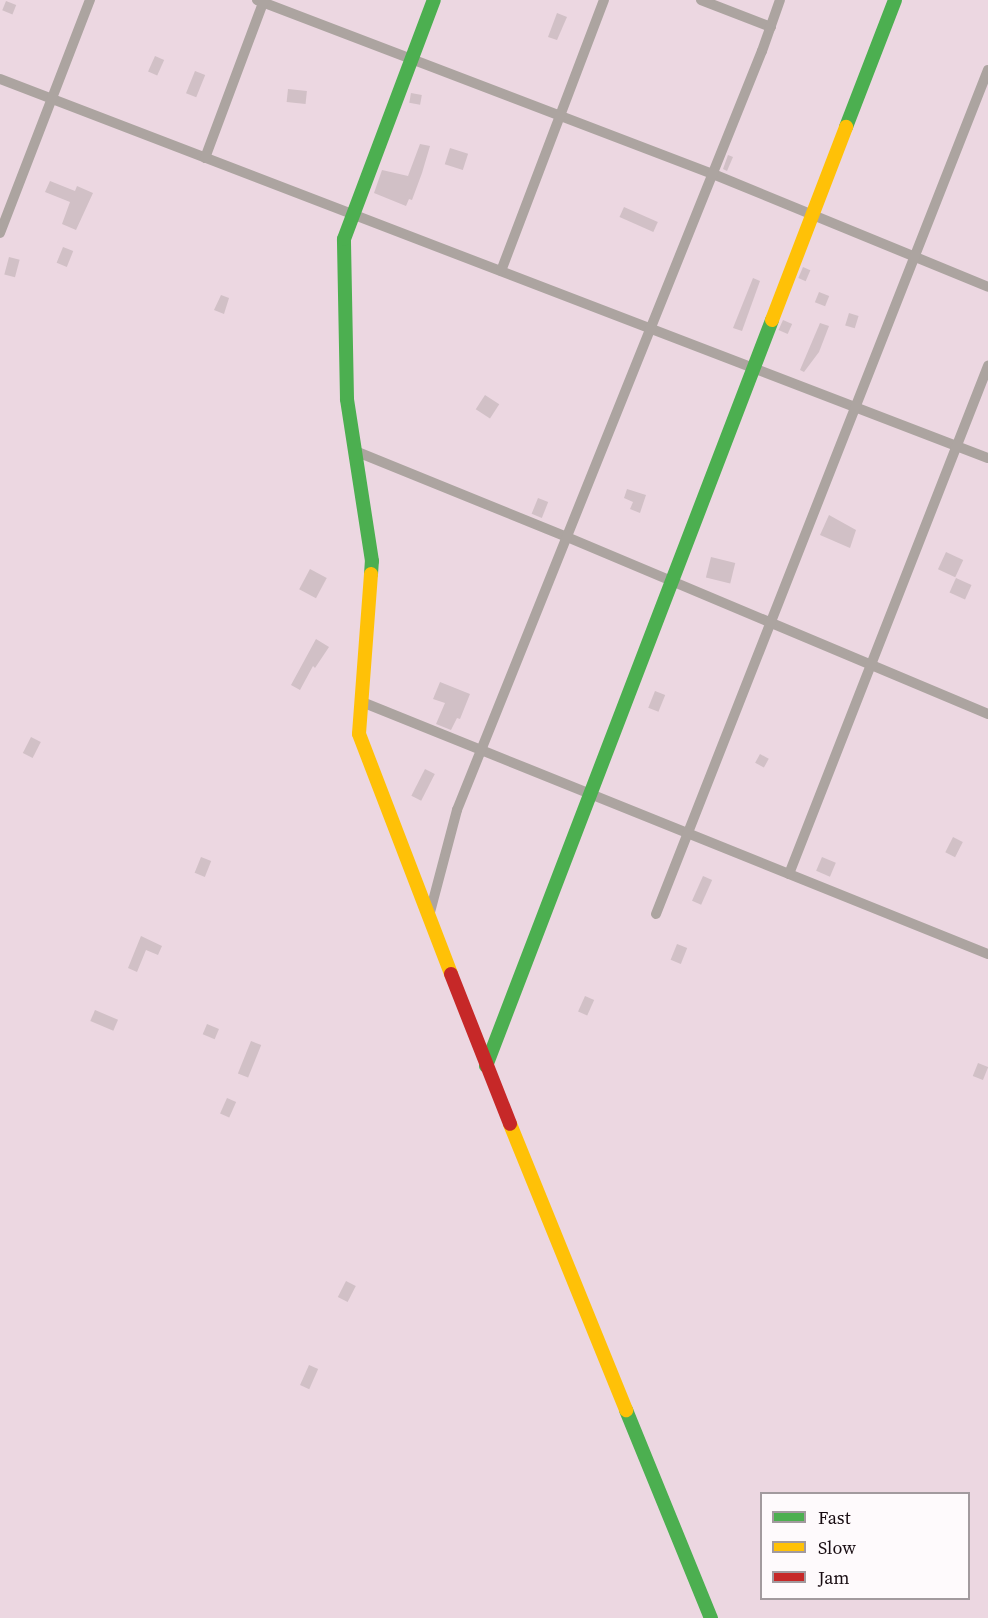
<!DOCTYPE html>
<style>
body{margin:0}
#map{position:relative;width:988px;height:1618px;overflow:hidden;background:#ecd7e1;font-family:"Source Serif 4",serif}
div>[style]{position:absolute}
.building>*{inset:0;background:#d1c0c6;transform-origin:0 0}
.street>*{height:10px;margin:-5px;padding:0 5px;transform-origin:5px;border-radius:5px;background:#aca4a0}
.fast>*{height:14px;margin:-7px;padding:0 7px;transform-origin:7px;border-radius:7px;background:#4caf50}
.slow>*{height:14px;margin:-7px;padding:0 7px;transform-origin:7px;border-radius:7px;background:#ffc107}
.jam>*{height:14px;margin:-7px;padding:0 7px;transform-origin:7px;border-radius:7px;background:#c62828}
span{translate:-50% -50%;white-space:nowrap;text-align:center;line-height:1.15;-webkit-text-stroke:4.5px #fefafc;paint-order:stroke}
.legend{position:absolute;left:760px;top:1492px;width:210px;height:108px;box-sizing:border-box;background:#fefafc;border:2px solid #a29a9e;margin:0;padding:8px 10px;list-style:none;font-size:18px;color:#170b11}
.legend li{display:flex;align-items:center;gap:12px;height:30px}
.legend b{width:30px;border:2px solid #a29a9e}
</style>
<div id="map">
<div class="building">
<i style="left:6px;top:1px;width:11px;height:10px;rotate:22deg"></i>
<i style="clip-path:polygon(557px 13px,567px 17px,557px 40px,548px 37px)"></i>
<i style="left:155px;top:56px;width:10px;height:17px;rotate:24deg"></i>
<i style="left:195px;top:71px;width:11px;height:24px;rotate:22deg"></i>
<i style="left:288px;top:89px;width:19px;height:13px;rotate:6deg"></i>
<i style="left:411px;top:93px;width:11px;height:10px;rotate:10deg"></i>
<i style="clip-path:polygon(420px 144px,430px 146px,422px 173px,412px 200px,409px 199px,406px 206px,374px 193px,382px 170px,408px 176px)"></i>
<i style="left:450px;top:148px;width:19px;height:17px;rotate:18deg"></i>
<i style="clip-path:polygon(728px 155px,733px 157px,727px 171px,723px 169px)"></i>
<i style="clip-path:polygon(50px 181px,75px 191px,77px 186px,93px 193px,76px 230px,62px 224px,70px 202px,45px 192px)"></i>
<i style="left:624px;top:207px;width:37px;height:11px;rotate:24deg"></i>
<i style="left:63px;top:247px;width:11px;height:17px;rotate:22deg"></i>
<i style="left:9px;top:257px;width:11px;height:18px;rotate:15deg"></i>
<i style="left:803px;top:267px;width:8px;height:12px;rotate:23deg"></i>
<i style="clip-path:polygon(753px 278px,760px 281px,742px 331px,733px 328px)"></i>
<i style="left:819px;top:292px;width:11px;height:11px;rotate:22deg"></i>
<i style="clip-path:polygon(221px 295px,229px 298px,224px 314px,214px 310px)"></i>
<i style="left:849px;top:313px;width:10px;height:13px;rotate:17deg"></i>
<i style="left:783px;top:320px;width:10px;height:11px;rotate:24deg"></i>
<i style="clip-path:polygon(820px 323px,829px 326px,819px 352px,804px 372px,800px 370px)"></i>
<i style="left:485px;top:395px;width:17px;height:17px;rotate:33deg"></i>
<i style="clip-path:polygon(627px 489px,646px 495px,640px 513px,630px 509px,633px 502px,624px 498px)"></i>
<i style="left:538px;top:498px;width:11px;height:17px;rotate:22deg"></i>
<i style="clip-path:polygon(829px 515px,856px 530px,850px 548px,820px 535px)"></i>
<i style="left:946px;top:552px;width:19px;height:19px;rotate:25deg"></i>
<i style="left:711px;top:557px;width:25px;height:21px;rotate:14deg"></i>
<i style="left:310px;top:569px;width:19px;height:23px;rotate:28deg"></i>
<i style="left:956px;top:578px;width:17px;height:16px;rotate:24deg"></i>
<i style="clip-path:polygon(316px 639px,329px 647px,315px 668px,313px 666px,300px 690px,291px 685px)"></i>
<i style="clip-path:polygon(440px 682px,470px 694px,460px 719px,457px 718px,451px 730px,436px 724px,445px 703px,433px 699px)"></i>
<i style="left:655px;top:691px;width:11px;height:18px;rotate:22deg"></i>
<i style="left:31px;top:737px;width:11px;height:18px;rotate:27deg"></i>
<i style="left:760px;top:754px;width:10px;height:10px;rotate:29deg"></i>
<i style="left:425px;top:769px;width:11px;height:30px;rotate:27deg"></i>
<i style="left:953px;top:837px;width:11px;height:17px;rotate:27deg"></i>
<i style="left:201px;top:857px;width:11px;height:17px;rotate:22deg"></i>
<i style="left:822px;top:857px;width:15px;height:15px;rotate:23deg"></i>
<i style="left:703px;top:876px;width:10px;height:27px;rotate:24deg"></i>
<i style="clip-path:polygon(141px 936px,162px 946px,158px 955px,146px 950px,137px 972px,128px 968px)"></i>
<i style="left:677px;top:944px;width:11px;height:17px;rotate:22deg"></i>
<i style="left:585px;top:996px;width:10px;height:17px;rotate:24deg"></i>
<i style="left:95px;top:1010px;width:25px;height:12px;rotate:23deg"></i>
<i style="left:207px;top:1024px;width:13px;height:11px;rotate:23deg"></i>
<i style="left:251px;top:1041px;width:11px;height:35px;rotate:22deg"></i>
<i style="left:978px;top:1063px;width:11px;height:14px;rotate:22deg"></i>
<i style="left:227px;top:1098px;width:10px;height:17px;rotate:24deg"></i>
<i style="left:346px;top:1281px;width:11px;height:18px;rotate:27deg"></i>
<i style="left:309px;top:1365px;width:10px;height:22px;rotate:24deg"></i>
</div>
<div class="street">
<i style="left:257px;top:0;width:488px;rotate:20.9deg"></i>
<i style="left:713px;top:174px;width:297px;rotate:22.3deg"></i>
<i style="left:701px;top:0;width:75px;rotate:21.1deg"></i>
<i style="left:0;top:79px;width:1058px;rotate:20.99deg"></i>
<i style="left:205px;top:158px;width:169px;rotate:-69.5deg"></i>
<i style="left:0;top:233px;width:250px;rotate:-68.9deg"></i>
<i style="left:501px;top:271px;width:290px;rotate:-69.2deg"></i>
<i style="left:355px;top:451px;width:229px;rotate:22.1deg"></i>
<i style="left:567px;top:537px;width:457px;rotate:22.8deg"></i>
<i style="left:362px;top:702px;width:675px;rotate:21.93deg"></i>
<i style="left:789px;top:874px;width:546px;rotate:-68.61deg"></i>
<i style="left:656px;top:914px;width:907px;rotate:-68.53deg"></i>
<i style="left:429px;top:916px;width:110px;rotate:-75.2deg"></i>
<i style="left:457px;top:810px;width:818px;rotate:-68.11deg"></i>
<i style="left:762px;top:51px;width:54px;rotate:-70.6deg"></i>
</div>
<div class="fast">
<i style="left:846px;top:127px;width:136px;rotate:-68.9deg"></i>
<i style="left:371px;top:574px;width:13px;rotate:-86deg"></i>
<i style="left:372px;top:561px;width:164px;rotate:-98.8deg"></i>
<i style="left:347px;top:399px;width:160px;rotate:-91.1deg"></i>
<i style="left:344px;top:239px;width:255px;rotate:-69.4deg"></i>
<i style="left:486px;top:1066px;width:799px;rotate:-69.02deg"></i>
<i style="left:626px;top:1410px;width:225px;rotate:67.8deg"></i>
</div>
<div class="slow">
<i style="left:772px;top:320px;width:207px;rotate:-69deg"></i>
<i style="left:371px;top:574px;width:160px;rotate:94.3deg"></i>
<i style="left:359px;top:734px;width:257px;rotate:69deg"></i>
<i style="left:510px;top:1124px;width:309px;rotate:67.9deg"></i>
</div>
<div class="jam">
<i style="left:451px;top:974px;width:161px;rotate:68.5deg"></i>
</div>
<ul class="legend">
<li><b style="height:8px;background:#4caf50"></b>Fast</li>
<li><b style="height:8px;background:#ffc107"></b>Slow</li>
<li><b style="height:8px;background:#c62828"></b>Jam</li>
</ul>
</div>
